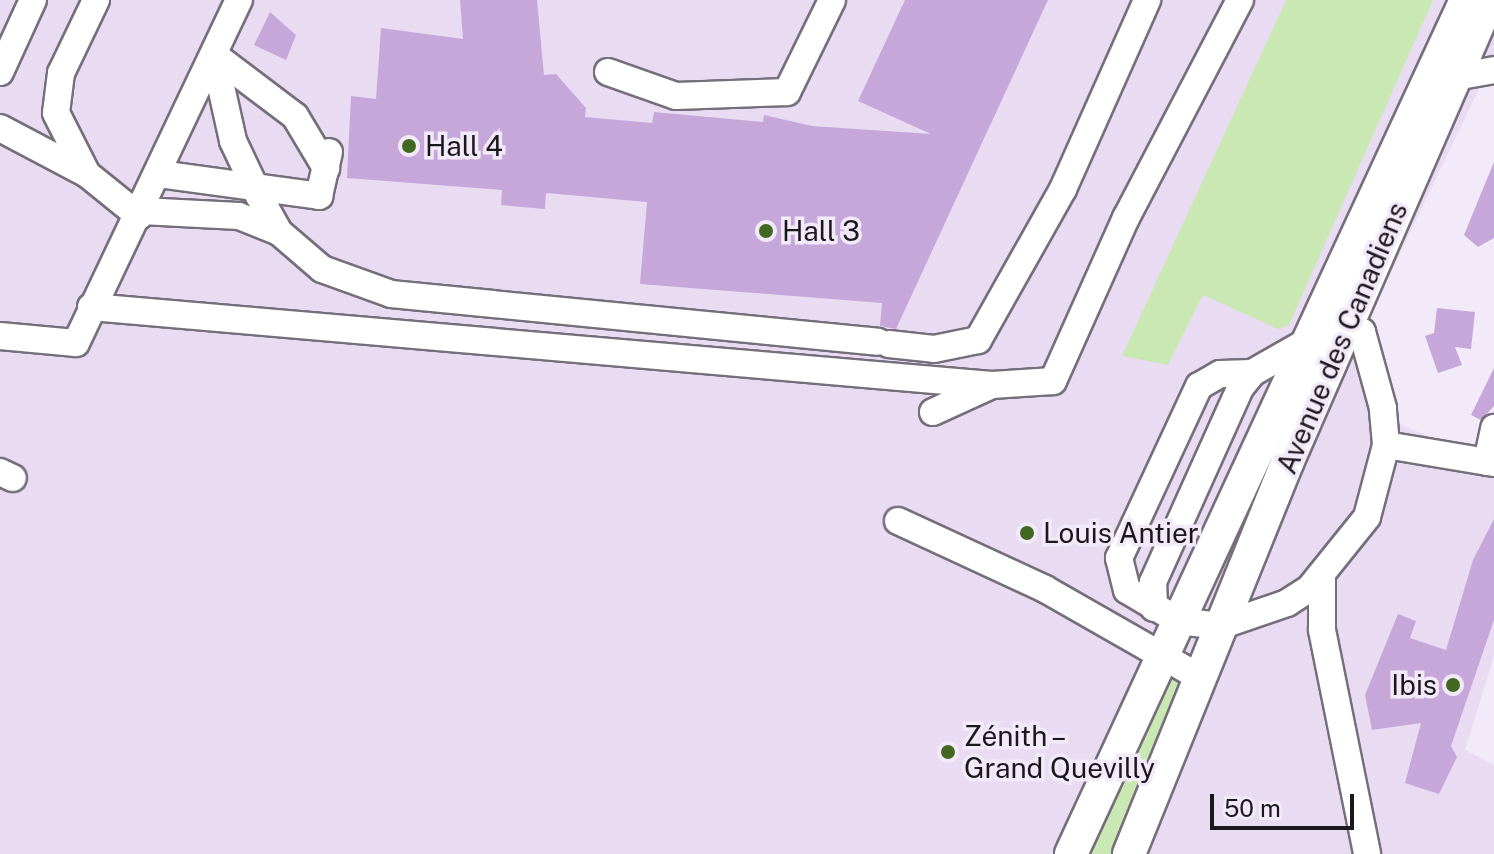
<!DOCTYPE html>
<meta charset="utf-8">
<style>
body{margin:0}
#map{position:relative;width:1494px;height:854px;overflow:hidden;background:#f2e9f9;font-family:"Public Sans",sans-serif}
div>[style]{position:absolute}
.built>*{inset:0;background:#e9dbf2}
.green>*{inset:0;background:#c9e8b3}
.building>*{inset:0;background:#c6a7da}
.roads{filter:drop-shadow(2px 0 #766e7b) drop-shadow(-2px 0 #766e7b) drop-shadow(0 2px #766e7b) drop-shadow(0 -2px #766e7b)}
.minor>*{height:26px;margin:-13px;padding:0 13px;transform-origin:13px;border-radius:13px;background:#fff}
.major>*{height:32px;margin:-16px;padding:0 16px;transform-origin:16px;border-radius:16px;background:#fff}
.dots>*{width:22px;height:22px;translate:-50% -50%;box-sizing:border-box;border:4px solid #f2e9f9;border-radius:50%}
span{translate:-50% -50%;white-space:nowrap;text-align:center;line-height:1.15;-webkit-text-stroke:7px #f2e9f9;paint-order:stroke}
.poi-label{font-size:28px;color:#1b181d}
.left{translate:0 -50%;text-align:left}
.right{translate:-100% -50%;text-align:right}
.street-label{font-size:28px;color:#1b181d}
.scale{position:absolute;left:1210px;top:794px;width:144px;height:36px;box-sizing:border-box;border:4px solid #1b181d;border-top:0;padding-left:10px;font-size:24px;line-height:28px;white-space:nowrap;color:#1b181d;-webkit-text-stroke:6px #f2e9f9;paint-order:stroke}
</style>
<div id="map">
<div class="built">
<i style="clip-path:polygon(0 0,1494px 0,1494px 58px,1365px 326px,1401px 425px,1494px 463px,1494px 656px,1465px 750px,1494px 765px,1494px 854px,0 854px)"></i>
</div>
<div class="green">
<i style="clip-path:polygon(1286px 0,1433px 0,1289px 325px,1278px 329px,1203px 295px,1168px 365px,1122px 356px)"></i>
<i style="clip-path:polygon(1170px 663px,1187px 677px,1121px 854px,1082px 854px)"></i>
</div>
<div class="building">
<i style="clip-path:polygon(460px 0,537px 0,544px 75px,556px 74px,586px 108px,585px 117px,652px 123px,654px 112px,763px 122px,764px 115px,812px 126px,931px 134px,858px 101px,905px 0,1048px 0,896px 329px,880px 326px,882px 303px,640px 284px,647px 202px,546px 193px,545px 209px,501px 205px,502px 190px,347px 178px,351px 96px,376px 99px,381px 28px,463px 39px)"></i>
<i style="clip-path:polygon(270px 12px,296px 35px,286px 60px,254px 45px)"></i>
<i style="clip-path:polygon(1494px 162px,1494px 238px,1478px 247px,1464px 235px)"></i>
<i style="clip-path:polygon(1437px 308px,1475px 312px,1471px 349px,1455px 347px,1462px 365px,1438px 373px,1425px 336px,1434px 333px)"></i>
<i style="clip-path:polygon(1494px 368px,1494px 406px,1481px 420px,1471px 415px)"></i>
<i style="clip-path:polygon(1494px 519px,1494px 620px,1451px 746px,1457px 757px,1439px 794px,1405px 783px,1421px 723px,1372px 730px,1365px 695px,1398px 614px,1416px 621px,1410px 638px,1446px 650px,1473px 560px)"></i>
</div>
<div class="roads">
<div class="minor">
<i style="left:96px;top:0;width:81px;rotate:115.6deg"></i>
<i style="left:61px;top:73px;width:40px;rotate:97.1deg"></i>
<i style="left:56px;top:113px;width:68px;rotate:63.1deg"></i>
<i style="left:87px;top:174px;width:67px;rotate:38.9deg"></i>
<i style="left:214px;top:55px;width:88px;rotate:77.5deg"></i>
<i style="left:233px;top:141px;width:61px;rotate:64.7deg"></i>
<i style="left:259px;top:196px;width:41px;rotate:60.9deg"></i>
<i style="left:279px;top:232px;width:57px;rotate:40.7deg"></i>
<i style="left:322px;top:269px;width:73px;rotate:19.9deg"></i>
<i style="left:391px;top:294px;width:489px;rotate:5.6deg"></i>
<i style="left:214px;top:55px;width:101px;rotate:37deg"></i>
<i style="left:295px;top:116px;width:61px;rotate:59.2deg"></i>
<i style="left:0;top:72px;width:79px;rotate:-65.4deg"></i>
<i style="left:608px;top:72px;width:72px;rotate:19.4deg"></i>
<i style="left:676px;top:96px;width:111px;rotate:-2.1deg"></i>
<i style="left:787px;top:92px;width:102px;rotate:-63.9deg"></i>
<i style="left:1455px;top:77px;width:40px;rotate:-10deg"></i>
<i style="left:0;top:128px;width:98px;rotate:27.9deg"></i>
<i style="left:159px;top:174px;width:162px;rotate:7.8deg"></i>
<i style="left:319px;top:196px;width:45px;rotate:-77.2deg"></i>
<i style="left:141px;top:211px;width:98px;rotate:2.9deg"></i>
<i style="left:239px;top:216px;width:43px;rotate:21.8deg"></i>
<i style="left:91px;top:307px;width:904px;rotate:4.95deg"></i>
<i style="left:0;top:336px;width:76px;rotate:5.3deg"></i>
<i style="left:76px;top:343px;width:380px;rotate:-64.6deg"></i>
<i style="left:889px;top:344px;width:45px;rotate:6.3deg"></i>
<i style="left:934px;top:349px;width:45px;rotate:-11.6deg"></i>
<i style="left:978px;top:340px;width:173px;rotate:-60.6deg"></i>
<i style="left:1063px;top:189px;width:207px;rotate:-66deg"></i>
<i style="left:1252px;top:373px;width:32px;rotate:178deg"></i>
<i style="left:1220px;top:374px;width:24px;rotate:150deg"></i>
<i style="left:1199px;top:386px;width:190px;rotate:114.9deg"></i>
<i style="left:1119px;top:558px;width:33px;rotate:76deg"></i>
<i style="left:1127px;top:590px;width:61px;rotate:30.8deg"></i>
<i style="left:1179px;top:621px;width:41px;rotate:7deg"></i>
<i style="left:1220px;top:626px;width:71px;rotate:-18.9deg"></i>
<i style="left:1287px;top:603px;width:27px;rotate:-33deg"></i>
<i style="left:1310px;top:588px;width:91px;rotate:-51.2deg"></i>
<i style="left:1367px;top:517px;width:74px;rotate:-75.2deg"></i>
<i style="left:1386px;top:445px;width:37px;rotate:-95deg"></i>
<i style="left:1383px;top:408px;width:79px;rotate:-105.4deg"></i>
<i style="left:1362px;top:332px;width:33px;rotate:-160deg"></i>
<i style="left:933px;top:412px;width:65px;rotate:-24.6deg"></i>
<i style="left:992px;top:385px;width:61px;rotate:-3.8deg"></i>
<i style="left:1053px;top:381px;width:179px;rotate:-65.9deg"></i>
<i style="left:1126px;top:218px;width:246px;rotate:-62.4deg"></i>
<i style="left:1386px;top:445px;width:109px;rotate:9.5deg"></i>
<i style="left:1487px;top:462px;width:35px;rotate:-78deg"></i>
<i style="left:0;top:472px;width:14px;rotate:25deg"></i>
<i style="left:898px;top:521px;width:162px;rotate:24.8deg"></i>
<i style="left:1045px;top:589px;width:177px;rotate:29.7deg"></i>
<i style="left:1322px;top:574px;width:56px;rotate:90deg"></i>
<i style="left:1322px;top:630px;width:228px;rotate:78.6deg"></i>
<i style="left:1154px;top:608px;width:26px;rotate:-92deg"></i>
<i style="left:1153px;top:582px;width:213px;rotate:-65.8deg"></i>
<i style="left:1240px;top:388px;width:19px;rotate:-51deg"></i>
<i style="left:1252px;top:373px;width:67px;rotate:-29.6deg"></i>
</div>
<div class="major">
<i style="left:1071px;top:854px;width:941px;rotate:-65.18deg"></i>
<i style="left:1129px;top:854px;width:422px;rotate:-68deg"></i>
<i style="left:1287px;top:463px;width:505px;rotate:-66.43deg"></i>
</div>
</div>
<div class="dots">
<i style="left:409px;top:146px;background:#436821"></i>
<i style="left:766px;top:231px;background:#436821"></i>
<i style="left:1027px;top:533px;background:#436821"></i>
<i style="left:1453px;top:685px;background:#436821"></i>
<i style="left:948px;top:752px;background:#436821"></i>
</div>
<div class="poi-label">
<span class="left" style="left:425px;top:146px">Hall 4</span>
<span class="left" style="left:782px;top:231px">Hall 3</span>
<span class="left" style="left:1043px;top:533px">Louis Antier</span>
<span class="right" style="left:1437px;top:685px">Ibis</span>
<span class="left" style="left:964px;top:752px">Zénith –<br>Grand Quevilly</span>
</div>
<div class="street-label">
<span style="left:1342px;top:338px;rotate:-67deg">Avenue des Canadiens</span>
</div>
<div class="scale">50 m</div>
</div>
